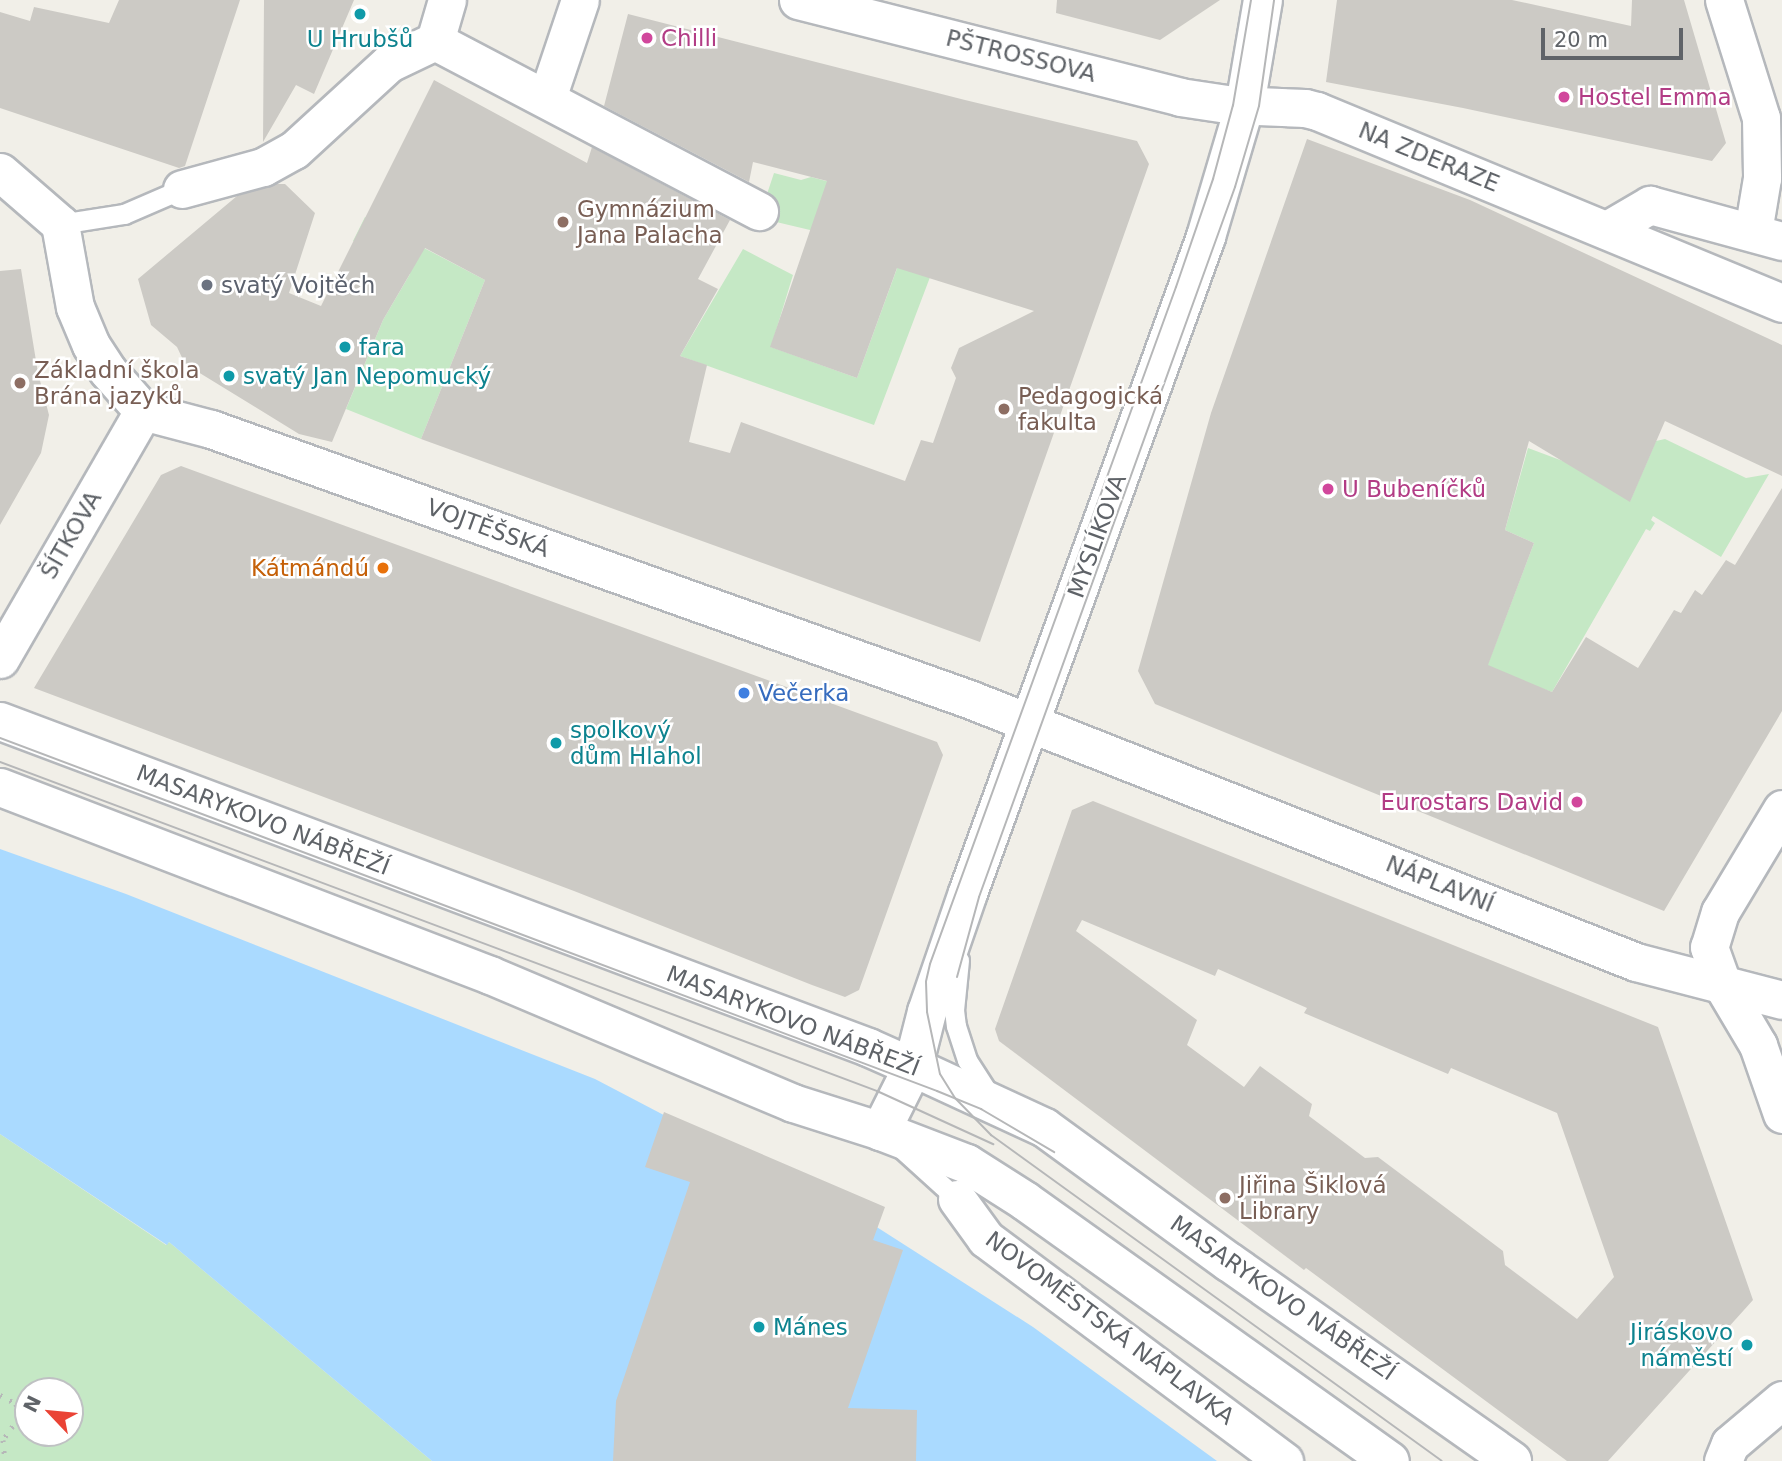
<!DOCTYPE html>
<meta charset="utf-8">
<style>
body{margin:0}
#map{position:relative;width:1782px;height:1461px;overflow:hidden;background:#f1efe8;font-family:"DejaVu Sans",sans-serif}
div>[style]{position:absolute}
.green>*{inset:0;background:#c5e8c5}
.water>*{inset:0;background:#aadaff}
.building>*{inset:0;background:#cccac5}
.roads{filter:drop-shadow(2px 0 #b5b8bc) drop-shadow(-2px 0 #b5b8bc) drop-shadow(0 2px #b5b8bc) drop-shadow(0 -2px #b5b8bc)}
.lane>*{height:19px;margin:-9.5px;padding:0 9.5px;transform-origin:9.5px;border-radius:9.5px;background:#fff}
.street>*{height:37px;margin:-18.5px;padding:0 18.5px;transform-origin:18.5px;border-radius:18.5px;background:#fff}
.secondary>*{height:38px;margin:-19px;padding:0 19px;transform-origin:19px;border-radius:19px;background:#fff}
.tram>*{height:2px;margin:-1px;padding:0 1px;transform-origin:1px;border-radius:1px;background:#b6b7b8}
.rail>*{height:5px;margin-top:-2.5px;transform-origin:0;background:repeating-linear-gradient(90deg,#b6b7b8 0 2px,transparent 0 11px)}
.dots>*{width:19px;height:19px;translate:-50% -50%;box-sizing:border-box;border:4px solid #fff;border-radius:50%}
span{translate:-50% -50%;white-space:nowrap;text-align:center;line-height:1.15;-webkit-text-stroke:5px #fff;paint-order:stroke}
.hotel-label{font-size:23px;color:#b23c85}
.left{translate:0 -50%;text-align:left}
.right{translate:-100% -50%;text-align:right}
.culture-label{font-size:23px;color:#0d838f}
.street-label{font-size:23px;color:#5f6368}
.education-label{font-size:23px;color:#785e54}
.worship-label{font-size:23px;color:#5b616d}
.food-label{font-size:23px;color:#c56008}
.shop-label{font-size:23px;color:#366cbe}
.north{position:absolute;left:14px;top:1377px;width:70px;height:70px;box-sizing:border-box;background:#fff;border:2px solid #bfc1c3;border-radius:50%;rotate:296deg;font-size:19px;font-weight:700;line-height:28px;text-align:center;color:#5f6368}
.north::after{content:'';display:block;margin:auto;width:24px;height:32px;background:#ea4335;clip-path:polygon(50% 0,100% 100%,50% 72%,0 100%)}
.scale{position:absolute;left:1541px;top:28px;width:142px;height:32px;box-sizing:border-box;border:4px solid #5f6368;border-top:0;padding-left:9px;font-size:21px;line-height:24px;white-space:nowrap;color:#5f6368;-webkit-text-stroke:5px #fff;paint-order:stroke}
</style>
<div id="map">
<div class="green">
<i style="clip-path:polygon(774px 173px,801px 180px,811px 177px,879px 195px,935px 264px,874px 425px,680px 356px,743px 249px,793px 275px,771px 347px,857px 378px,903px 252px,772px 221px,761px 212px)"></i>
<i style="clip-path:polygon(365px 217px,485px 280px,421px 439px,346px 409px,383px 320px,410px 274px,353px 241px)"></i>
<i style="clip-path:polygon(1665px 439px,1746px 478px,1769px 474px,1721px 557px,1653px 516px,1651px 520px,1655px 523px,1650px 531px,1646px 529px,1552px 692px,1486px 669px,1534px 543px,1505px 530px,1528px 448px,1579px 467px,1630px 501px,1656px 441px)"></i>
<i style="clip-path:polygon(evenodd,0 1134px,166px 1245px,169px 1242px,432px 1461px,0 1461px,0 1134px,28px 1391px,70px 1391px,70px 1433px,28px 1433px,28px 1391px)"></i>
</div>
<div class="water">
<i style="clip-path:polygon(0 849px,126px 894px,595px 1079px,872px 1224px,1033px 1327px,1217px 1461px,432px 1461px,169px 1242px,167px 1245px,0 1134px)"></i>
</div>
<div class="building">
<i style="clip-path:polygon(119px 0,240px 0,185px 166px,179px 168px,0 108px,0 12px,30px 21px,34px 7px,109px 23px)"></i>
<i style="clip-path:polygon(264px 0,354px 0,314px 94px,296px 85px,263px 142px)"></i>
<i style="clip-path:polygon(1057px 0,1220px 0,1160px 40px,1056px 13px)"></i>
<i style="clip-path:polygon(1337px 0,1512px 0,1631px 26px,1632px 0,1684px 0,1726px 143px,1712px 161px,1463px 108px,1326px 82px)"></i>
<i style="clip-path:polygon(628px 14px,965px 100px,1137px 141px,1149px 164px,980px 642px,421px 439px,485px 280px,425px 248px,383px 320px,332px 442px,299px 434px,185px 364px,177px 347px,151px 325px,138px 279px,237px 196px,276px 184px,285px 184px,315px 213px,289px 293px,321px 306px,434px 80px,587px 163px,592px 147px,730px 220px,698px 279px,718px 289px,680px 356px,707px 365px,689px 442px,730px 453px,741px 422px,905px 481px,921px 440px,933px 443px,956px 378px,951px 368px,959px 348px,1034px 311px,897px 268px,857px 378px,770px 347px,827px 181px,753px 162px,749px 182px,604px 106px)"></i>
<i style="clip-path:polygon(1307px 139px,1470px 200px,1782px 345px,1782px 476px,1665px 421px,1630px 502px,1529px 441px,1505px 530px,1534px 543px,1488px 665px,1552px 692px,1586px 637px,1638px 668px,1674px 610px,1681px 613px,1695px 590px,1702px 595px,1726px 560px,1735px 565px,1782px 488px,1782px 711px,1664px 911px,1155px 704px,1138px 671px,1211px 413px)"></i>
<i style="clip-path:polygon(21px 269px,38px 373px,49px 415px,41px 453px,0 525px,0 271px)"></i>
<i style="clip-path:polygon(181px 466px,937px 742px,943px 755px,859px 990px,845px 997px,812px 985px,574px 891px,34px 688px,161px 475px)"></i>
<i style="clip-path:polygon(evenodd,1093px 801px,1658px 1027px,1753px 1300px,1608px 1461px,1567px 1461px,1306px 1268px,1304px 1270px,999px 1041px,995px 1029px,1072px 810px,1093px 801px,1082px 920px,1215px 976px,1218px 969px,1307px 1008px,1304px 1013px,1448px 1074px,1451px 1068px,1557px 1113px,1614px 1277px,1577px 1319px,1505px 1265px,1503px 1251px,1446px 1208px,1378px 1157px,1365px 1158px,1309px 1116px,1312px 1104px,1260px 1066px,1244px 1087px,1187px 1045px,1197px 1020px,1076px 931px,1082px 920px)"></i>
<i style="clip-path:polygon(664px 1112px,885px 1207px,873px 1240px,903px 1250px,848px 1408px,917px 1410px,916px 1461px,613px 1461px,616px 1401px,690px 1182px,645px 1167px)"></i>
</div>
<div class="roads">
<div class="lane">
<i style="left:60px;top:224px;width:65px;rotate:-8.9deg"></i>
<i style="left:124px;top:214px;width:63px;rotate:-23.3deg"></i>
<i style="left:959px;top:960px;width:50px;rotate:95.7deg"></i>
<i style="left:954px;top:1010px;width:16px;rotate:83deg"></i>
<i style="left:956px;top:1026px;width:36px;rotate:72deg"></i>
<i style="left:967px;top:1060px;width:43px;rotate:57.4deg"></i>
<i style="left:903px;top:1150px;width:73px;rotate:42.2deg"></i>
</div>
<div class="street">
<i style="left:798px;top:0;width:394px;rotate:14.2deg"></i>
<i style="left:1180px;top:97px;width:54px;rotate:8.6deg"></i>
<i style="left:1233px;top:105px;width:72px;rotate:2.4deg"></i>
<i style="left:1305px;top:108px;width:12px;rotate:14deg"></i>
<i style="left:1317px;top:111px;width:503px;rotate:22.44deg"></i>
<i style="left:1724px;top:0;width:124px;rotate:72.6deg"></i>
<i style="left:1761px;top:118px;width:60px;rotate:89deg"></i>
<i style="left:1762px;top:178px;width:55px;rotate:99.5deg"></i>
<i style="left:435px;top:41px;width:43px;rotate:-73.7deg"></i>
<i style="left:547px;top:98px;width:103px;rotate:-71.4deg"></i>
<i style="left:0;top:172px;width:79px;rotate:40.9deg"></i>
<i style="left:60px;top:224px;width:84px;rotate:79.8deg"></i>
<i style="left:75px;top:307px;width:41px;rotate:67.2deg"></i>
<i style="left:91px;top:345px;width:30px;rotate:57deg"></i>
<i style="left:107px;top:370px;width:55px;rotate:48.7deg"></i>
<i style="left:143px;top:411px;width:70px;rotate:14.8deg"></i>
<i style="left:211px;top:429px;width:805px;rotate:19.61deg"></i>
<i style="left:969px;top:699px;width:717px;rotate:21.52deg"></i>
<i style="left:1636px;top:962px;width:151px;rotate:14.6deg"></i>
<i style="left:182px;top:189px;width:84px;rotate:-15.2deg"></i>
<i style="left:263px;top:167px;width:35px;rotate:-29deg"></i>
<i style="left:294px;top:150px;width:129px;rotate:-42.5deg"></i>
<i style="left:389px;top:63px;width:51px;rotate:-25.6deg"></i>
<i style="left:435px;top:41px;width:366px;rotate:27.7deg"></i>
<i style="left:1607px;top:230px;width:50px;rotate:-30.2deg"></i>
<i style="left:1650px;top:205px;width:137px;rotate:15.3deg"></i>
<i style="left:0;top:659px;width:286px;rotate:-60deg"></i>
<i style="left:0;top:721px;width:927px;rotate:20.58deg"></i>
<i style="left:868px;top:1047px;width:49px;rotate:24deg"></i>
<i style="left:0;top:787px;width:525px;rotate:20.99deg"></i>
<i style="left:490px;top:975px;width:329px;rotate:22.9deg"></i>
<i style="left:793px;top:1103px;width:92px;rotate:17.7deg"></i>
<i style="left:1782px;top:809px;width:120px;rotate:121deg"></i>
<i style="left:1720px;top:912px;width:37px;rotate:107deg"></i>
<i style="left:1709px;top:947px;width:41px;rotate:70.3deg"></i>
<i style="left:1723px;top:986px;width:69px;rotate:59.3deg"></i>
<i style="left:1758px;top:1045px;width:73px;rotate:70.8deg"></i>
<i style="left:957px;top:1199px;width:49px;rotate:54.1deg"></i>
<i style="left:986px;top:1239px;width:372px;rotate:36.7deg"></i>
<i style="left:1723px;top:1461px;width:18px;rotate:-68deg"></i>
<i style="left:1730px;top:1444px;width:68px;rotate:-40.2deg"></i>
</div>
<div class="secondary">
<i style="left:1263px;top:0;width:107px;rotate:99.7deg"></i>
<i style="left:1245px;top:105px;width:138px;rotate:106.5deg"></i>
<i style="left:1206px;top:237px;width:698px;rotate:109.94deg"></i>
<i style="left:968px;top:893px;width:126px;rotate:109deg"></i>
<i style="left:927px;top:1012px;width:57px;rotate:104.3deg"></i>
<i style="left:913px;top:1067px;width:72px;rotate:116.6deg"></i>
<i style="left:881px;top:1131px;width:92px;rotate:21deg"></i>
<i style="left:967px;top:1164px;width:69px;rotate:32.5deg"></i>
<i style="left:1025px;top:1201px;width:448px;rotate:35.5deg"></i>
<i style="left:913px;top:1067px;width:145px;rotate:24.8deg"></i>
<i style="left:1045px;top:1128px;width:228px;rotate:36.1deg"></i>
<i style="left:1229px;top:1262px;width:346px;rotate:35.1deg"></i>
</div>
</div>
<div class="tram">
<i style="left:1251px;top:0;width:107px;rotate:99.7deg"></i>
<i style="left:1233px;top:105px;width:77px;rotate:105.1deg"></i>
<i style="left:1213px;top:179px;width:114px;rotate:108.9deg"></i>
<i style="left:1176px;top:287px;width:720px;rotate:109.97deg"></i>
<i style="left:930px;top:964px;width:18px;rotate:103deg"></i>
<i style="left:926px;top:982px;width:30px;rotate:88deg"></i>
<i style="left:927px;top:1012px;width:63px;rotate:78.2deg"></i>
<i style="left:940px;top:1074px;width:28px;rotate:58deg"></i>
<i style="left:955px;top:1098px;width:52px;rotate:45.8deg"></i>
<i style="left:991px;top:1135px;width:556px;rotate:35.86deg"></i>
<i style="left:0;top:738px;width:1001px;rotate:20.64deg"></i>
<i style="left:937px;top:1091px;width:48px;rotate:22.2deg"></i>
<i style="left:981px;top:1109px;width:85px;rotate:30.5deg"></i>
<i style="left:0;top:762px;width:937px;rotate:20.56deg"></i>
<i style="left:877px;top:1091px;width:128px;rotate:24.6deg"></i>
<i style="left:957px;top:977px;width:83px;rotate:-74.6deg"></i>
<i style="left:979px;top:897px;width:755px;rotate:-70.17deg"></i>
<i style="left:1235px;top:187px;width:84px;rotate:-73.5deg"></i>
<i style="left:1259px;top:106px;width:107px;rotate:-81.9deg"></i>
</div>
<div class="rail">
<i style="left:0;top:1395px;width:18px;rotate:29deg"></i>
<i style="left:16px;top:1404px;width:13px;rotate:77deg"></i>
<i style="left:19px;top:1417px;width:28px;rotate:125deg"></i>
<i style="left:3px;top:1440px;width:21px;rotate:85deg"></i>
</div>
<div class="dots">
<i style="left:360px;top:14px;background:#0f9aa8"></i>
<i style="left:647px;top:38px;background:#d1479c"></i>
<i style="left:1564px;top:97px;background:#d1479c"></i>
<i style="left:563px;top:222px;background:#8d6e63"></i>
<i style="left:207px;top:285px;background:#6b7280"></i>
<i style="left:345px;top:347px;background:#0f9aa8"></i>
<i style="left:229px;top:376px;background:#0f9aa8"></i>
<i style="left:20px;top:383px;background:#8d6e63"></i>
<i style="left:1004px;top:409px;background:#8d6e63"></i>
<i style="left:1328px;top:489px;background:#d1479c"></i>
<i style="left:383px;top:568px;background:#e8710a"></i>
<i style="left:744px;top:693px;background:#3f7fe0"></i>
<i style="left:556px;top:743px;background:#0f9aa8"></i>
<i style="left:1577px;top:802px;background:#d1479c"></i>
<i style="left:1225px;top:1198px;background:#8d6e63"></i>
<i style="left:759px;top:1327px;background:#0f9aa8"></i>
<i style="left:1747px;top:1345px;background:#0f9aa8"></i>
</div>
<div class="hotel-label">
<span class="left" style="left:661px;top:38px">Chilli</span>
<span class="left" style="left:1578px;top:97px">Hostel Emma</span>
<span class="left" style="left:1342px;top:489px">U Bubeníčků</span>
<span class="right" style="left:1563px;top:802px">Eurostars David</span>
</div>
<div class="culture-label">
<span style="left:360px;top:39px">U Hrubšů</span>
<span class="left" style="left:359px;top:347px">fara</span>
<span class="left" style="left:243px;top:376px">svatý Jan Nepomucký</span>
<span class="left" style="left:570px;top:743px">spolkový<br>dům Hlahol</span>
<span class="left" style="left:773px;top:1327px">Mánes</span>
<span class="right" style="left:1733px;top:1345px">Jiráskovo<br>náměstí</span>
</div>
<div class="street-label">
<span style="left:1021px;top:56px;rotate:14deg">PŠTROSSOVA</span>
<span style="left:1429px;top:157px;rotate:22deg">NA ZDERAZE</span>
<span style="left:488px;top:528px;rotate:20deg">VOJTĚŠSKÁ</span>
<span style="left:71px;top:535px;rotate:-60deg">ŠÍTKOVA</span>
<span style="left:1097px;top:536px;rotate:-70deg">MYSLÍKOVA</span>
<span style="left:263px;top:820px;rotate:21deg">MASARYKOVO NÁBŘEŽÍ</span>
<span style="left:1440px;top:884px;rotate:22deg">NÁPLAVNÍ</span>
<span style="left:793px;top:1021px;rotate:21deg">MASARYKOVO NÁBŘEŽÍ</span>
<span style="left:1283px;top:1298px;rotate:35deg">MASARYKOVO NÁBŘEŽÍ</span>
<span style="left:1110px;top:1328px;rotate:37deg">NOVOMĚSTSKÁ NÁPLAVKA</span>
</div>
<div class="education-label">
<span class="left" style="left:577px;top:222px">Gymnázium<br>Jana Palacha</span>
<span class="left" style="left:34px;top:383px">Základní škola<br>Brána jazyků</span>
<span class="left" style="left:1018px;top:409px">Pedagogická<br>fakulta</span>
<span class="left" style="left:1239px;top:1198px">Jiřina Šiklová<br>Library</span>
</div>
<div class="worship-label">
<span class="left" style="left:221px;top:285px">svatý Vojtěch</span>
</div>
<div class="food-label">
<span class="right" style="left:369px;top:568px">Kátmándú</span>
</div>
<div class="shop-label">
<span class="left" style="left:758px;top:693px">Večerka</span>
</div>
<div class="north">N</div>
<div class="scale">20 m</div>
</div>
